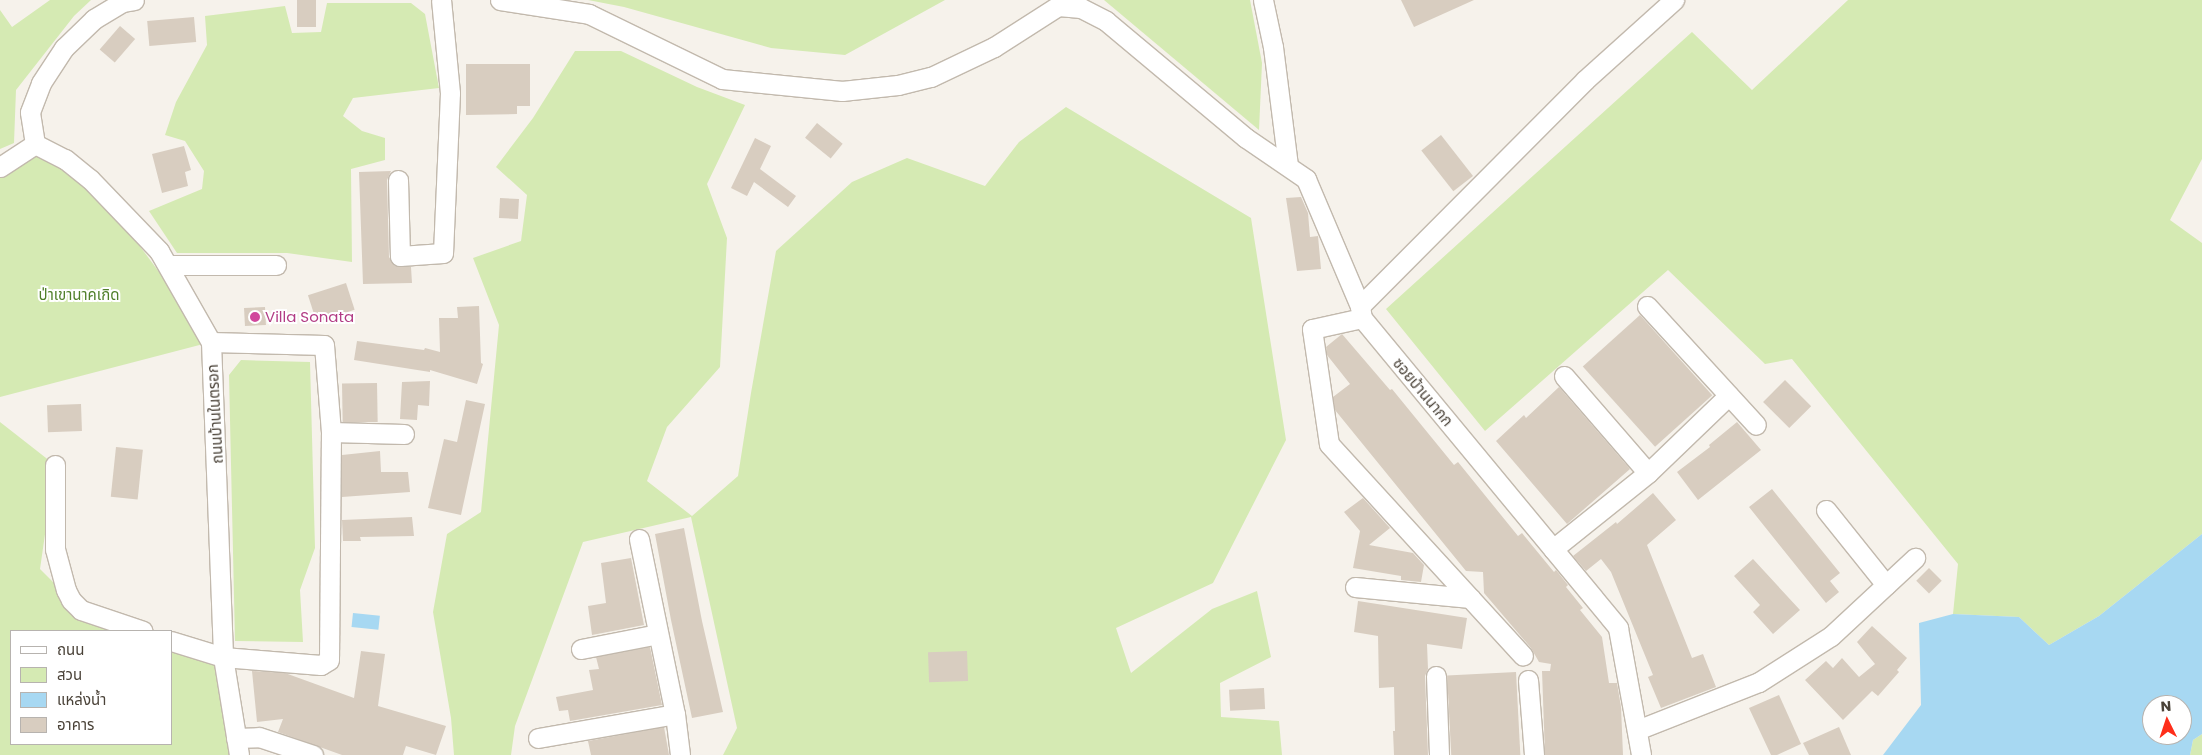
<!DOCTYPE html>
<meta charset="utf-8">
<style>
body{margin:0}
#map{position:relative;width:2202px;height:755px;overflow:hidden;background:#f6f2eb;font-family:Poppins,"Noto Sans Thai",sans-serif}
div>[style]{position:absolute}
.green>*{inset:0;background:#d5eab3}
.water>*{inset:0;background:#a7d8f2;transform-origin:0 0}
.building>*{inset:0;background:#d8cdc0;transform-origin:0 0}
.roads{filter:drop-shadow(1px 0 #c2b9ad) drop-shadow(-1px 0 #c2b9ad) drop-shadow(0 1px #c2b9ad) drop-shadow(0 -1px #c2b9ad)}
.minor>*{height:19px;margin:-9.5px;padding:0 9.5px;transform-origin:9.5px;border-radius:9.5px;background:#fff}
.dots>*{width:14px;height:14px;translate:-50% -50%;box-sizing:border-box;border:2px solid #fff;border-radius:50%}
span{translate:-50% -50%;white-space:nowrap;text-align:center;line-height:1.15;-webkit-text-stroke:4px #fff;paint-order:stroke}
.park-label{font-size:15px;color:#4f7f29}
.hotel-label{font-size:15px;color:#b23c85}
.left{translate:0 -50%;text-align:left}
.street-label{font-size:15px;color:#4a4238}
.legend{position:absolute;left:10px;top:630px;width:162px;height:115px;box-sizing:border-box;background:#fff;border:1px solid #b7b3af;margin:0;padding:6px 9px;list-style:none;font-size:15px;color:#4a4238}
.legend li{display:flex;align-items:center;gap:10px;height:25px}
.legend b{width:25px;border:1px solid #b7b3af}
.north{position:absolute;left:2142px;top:695px;width:50px;height:50px;box-sizing:border-box;background:#fff;border:1px solid #b7b3af;border-radius:50%;rotate:356deg;font-size:14px;font-weight:700;line-height:20px;text-align:center;color:#4a4238}
.north::after{content:'';display:block;margin:auto;width:18px;height:22px;background:#fe2e1a;clip-path:polygon(50% 0,100% 100%,50% 72%,0 100%)}
</style>
<div id="map">
<div class="green">
<i style="clip-path:polygon(50px 0,91px 0,74px 16px,16px 90px,14px 143px,0 149px,0 10px,12px 27px)"></i>
<i style="clip-path:polygon(588px 0,945px 0,845px 55px,771px 48px,624px 7px)"></i>
<i style="clip-path:polygon(1104px 0,1250px 0,1262px 63px,1259px 130px)"></i>
<i style="clip-path:polygon(1848px 0,2202px 0,2202px 159px,2170px 220px,2202px 243px,2202px 534px,2099px 616px,2049px 645px,2019px 617px,1953px 614px,1958px 564px,1792px 359px,1765px 364px,1668px 270px,1485px 431px,1386px 309px,1692px 32px,1752px 90px)"></i>
<i style="clip-path:polygon(327px 3px,411px 3px,425px 14px,439px 88px,353px 98px,343px 116px,362px 131px,385px 138px,385px 160px,351px 169px,352px 262px,287px 253px,177px 253px,149px 211px,202px 189px,204px 171px,185px 141px,165px 135px,176px 102px,207px 45px,205px 16px,285px 6px,292px 33px,321px 32px)"></i>
<i style="clip-path:polygon(575px 51px,621px 51px,697px 87px,745px 105px,707px 184px,727px 238px,720px 367px,667px 427px,647px 481px,692px 516px,738px 476px,751px 393px,776px 251px,852px 182px,907px 158px,985px 186px,1019px 142px,1066px 107px,1251px 218px,1286px 440px,1213px 583px,1116px 628px,1131px 673px,1212px 609px,1257px 591px,1271px 657px,1220px 683px,1221px 717px,1279px 721px,1282px 755px,723px 755px,737px 728px,691px 517px,583px 542px,515px 726px,511px 755px,454px 755px,451px 718px,433px 612px,447px 534px,481px 512px,499px 325px,473px 258px,521px 241px,527px 195px,496px 167px,533px 118px)"></i>
<i style="clip-path:polygon(42px 148px,90px 179px,211px 342px,0 397px,0 165px)"></i>
<i style="clip-path:polygon(241px 360px,310px 362px,315px 548px,300px 590px,303px 642px,235px 641px,229px 375px)"></i>
<i style="clip-path:polygon(0 422px,55px 465px,40px 569px,81px 610px,144px 631px,11px 631px,11px 744px,171px 744px,171px 640px,223px 657px,231px 755px,0 755px)"></i>
<i style="clip-path:polygon(2202px 734px,2202px 755px,2190px 755px,2193px 740px)"></i>
</div>
<div class="water">
<i style="clip-path:polygon(evenodd,2202px 534px,2202px 734px,2193px 740px,2190px 755px,1883px 755px,1921px 705px,1919px 623px,1953px 614px,2019px 617px,2049px 645px,2099px 616px,2202px 534px,2152px 705px,2182px 705px,2182px 735px,2152px 735px,2152px 705px)"></i>
<i style="left:353px;top:613px;width:27px;height:14px;rotate:6deg"></i>
</div>
<div class="building">
<i style="left:297px;top:0;width:19px;height:27px"></i>
<i style="clip-path:polygon(1401px 0,1474px 0,1414px 27px)"></i>
<i style="left:194px;top:17px;width:25px;height:47px;rotate:85deg"></i>
<i style="left:120px;top:26px;width:20px;height:31px;rotate:41deg"></i>
<i style="clip-path:polygon(466px 64px,530px 64px,530px 106px,517px 106px,517px 114px,466px 115px)"></i>
<i style="left:817px;top:123px;width:33px;height:19px;rotate:39deg"></i>
<i style="left:1441px;top:135px;width:52px;height:25px;rotate:52deg"></i>
<i style="clip-path:polygon(755px 138px,771px 146px,760px 169px,796px 196px,788px 207px,754px 182px,747px 196px,731px 188px)"></i>
<i style="clip-path:polygon(184px 146px,191px 170px,185px 172px,188px 186px,162px 193px,152px 154px)"></i>
<i style="clip-path:polygon(391px 171px,387px 180px,389px 257px,395px 266px,411px 267px,412px 283px,363px 284px,359px 172px)"></i>
<i style="clip-path:polygon(1301px 197px,1308px 213px,1310px 237px,1318px 236px,1321px 269px,1297px 271px,1286px 198px)"></i>
<i style="left:500px;top:198px;width:19px;height:20px;rotate:3deg"></i>
<i style="left:346px;top:283px;width:28px;height:40px;rotate:72deg"></i>
<i style="clip-path:polygon(479px 306px,481px 363px,483px 364px,477px 384px,430px 370px,430px 372px,354px 360px,357px 341px,424px 350px,425px 348px,440px 352px,439px 318px,458px 318px,457px 307px)"></i>
<i style="left:265px;top:307px;width:18px;height:21px;rotate:87deg"></i>
<i style="left:1640px;top:315px;width:108px;height:77px;rotate:48deg"></i>
<i style="clip-path:polygon(1342px 334px,1390px 390px,1392px 389px,1454px 465px,1458px 462px,1518px 536px,1522px 533px,1554px 572px,1556px 570px,1568px 585px,1566px 587px,1583px 608px,1580px 610px,1602px 637px,1609px 683px,1617px 683px,1621px 707px,1623px 755px,1545px 755px,1542px 671px,1550px 671px,1551px 664px,1539px 662px,1531px 648px,1484px 593px,1483px 572px,1466px 571px,1335px 410px,1333px 397px,1350px 384px,1327px 355px,1326px 347px)"></i>
<i style="left:1785px;top:380px;width:37px;height:31px;rotate:45deg"></i>
<i style="clip-path:polygon(430px 381px,429px 406px,418px 405px,417px 420px,400px 419px,402px 382px)"></i>
<i style="left:377px;top:383px;width:39px;height:35px;rotate:89deg"></i>
<i style="clip-path:polygon(1559px 387px,1630px 469px,1567px 524px,1496px 441px,1524px 415px,1526px 418px)"></i>
<i style="clip-path:polygon(466px 400px,485px 404px,461px 515px,428px 508px,444px 439px,457px 442px)"></i>
<i style="left:81px;top:404px;width:27px;height:34px;rotate:88deg"></i>
<i style="clip-path:polygon(1737px 422px,1761px 450px,1698px 500px,1677px 472px,1710px 447px,1709px 445px)"></i>
<i style="left:116px;top:447px;width:27px;height:50px;rotate:6deg"></i>
<i style="clip-path:polygon(380px 451px,381px 472px,408px 472px,410px 492px,342px 497px,342px 455px)"></i>
<i style="clip-path:polygon(1772px 489px,1840px 573px,1830px 581px,1839px 592px,1826px 603px,1749px 507px)"></i>
<i style="clip-path:polygon(1653px 493px,1676px 520px,1647px 545px,1692px 658px,1703px 654px,1716px 687px,1661px 708px,1648px 677px,1653px 675px,1611px 572px,1601px 559px,1586px 571px,1573px 556px,1616px 522px,1617px 524px)"></i>
<i style="clip-path:polygon(1363px 498px,1390px 528px,1369px 545px,1413px 553px,1424px 565px,1421px 582px,1401px 580px,1401px 576px,1353px 568px,1360px 531px,1344px 512px)"></i>
<i style="clip-path:polygon(412px 517px,414px 536px,360px 537px,361px 541px,343px 541px,342px 520px)"></i>
<i style="clip-path:polygon(684px 528px,702px 621px,723px 712px,692px 718px,671px 620px,655px 534px)"></i>
<i style="clip-path:polygon(631px 558px,644px 625px,592px 635px,588px 606px,606px 603px,601px 563px)"></i>
<i style="clip-path:polygon(1753px 559px,1800px 610px,1773px 634px,1753px 612px,1760px 605px,1734px 576px)"></i>
<i style="left:1929px;top:568px;width:18px;height:18px;rotate:45deg"></i>
<i style="clip-path:polygon(1358px 601px,1467px 618px,1462px 649px,1427px 644px,1428px 669px,1425px 676px,1428px 755px,1394px 755px,1393px 731px,1395px 731px,1394px 687px,1379px 688px,1378px 636px,1354px 632px)"></i>
<i style="clip-path:polygon(1872px 626px,1907px 658px,1897px 670px,1899px 672px,1878px 696px,1872px 691px,1843px 720px,1805px 680px,1826px 661px,1833px 668px,1842px 658px,1859px 677px,1875px 664px,1857px 642px)"></i>
<i style="clip-path:polygon(650px 647px,662px 705px,570px 721px,568px 710px,559px 711px,556px 697px,593px 690px,589px 670px,599px 669px,596px 657px)"></i>
<i style="clip-path:polygon(361px 651px,385px 654px,378px 706px,446px 726px,436px 755px,406px 746px,403px 755px,342px 755px,278px 732px,283px 719px,257px 722px,252px 671px,285px 673px,354px 698px)"></i>
<i style="left:967px;top:651px;width:30px;height:39px;rotate:88deg"></i>
<i style="left:1516px;top:672px;width:83px;height:69px;rotate:87deg"></i>
<i style="left:1264px;top:688px;width:21px;height:35px;rotate:87deg"></i>
<i style="clip-path:polygon(1779px 695px,1801px 744px,1777px 755px,1771px 755px,1749px 708px)"></i>
<i style="clip-path:polygon(664px 727px,669px 755px,591px 755px,588px 741px)"></i>
<i style="clip-path:polygon(1839px 727px,1851px 755px,1809px 755px,1803px 743px)"></i>
</div>
<div class="roads">
<div class="minor">
<i style="left:500px;top:0;width:90px;rotate:8.9deg"></i>
<i style="left:589px;top:14px;width:148px;rotate:26deg"></i>
<i style="left:722px;top:79px;width:121px;rotate:5.7deg"></i>
<i style="left:842px;top:91px;width:56px;rotate:-6.1deg"></i>
<i style="left:898px;top:85px;width:34px;rotate:-14deg"></i>
<i style="left:931px;top:77px;width:70px;rotate:-25.5deg"></i>
<i style="left:994px;top:47px;width:76px;rotate:-32.6deg"></i>
<i style="left:1058px;top:6px;width:23px;rotate:5deg"></i>
<i style="left:1081px;top:8px;width:28px;rotate:27deg"></i>
<i style="left:1106px;top:21px;width:182px;rotate:39.9deg"></i>
<i style="left:1246px;top:138px;width:73px;rotate:34.3deg"></i>
<i style="left:1306px;top:179px;width:138px;rotate:67deg"></i>
<i style="left:1360px;top:306px;width:12px;rotate:81deg"></i>
<i style="left:1362px;top:318px;width:402px;rotate:50.4deg"></i>
<i style="left:1618px;top:628px;width:129px;rotate:79.7deg"></i>
<i style="left:1263px;top:0;width:48px;rotate:78deg"></i>
<i style="left:1273px;top:47px;width:119px;rotate:82.8deg"></i>
<i style="left:35px;top:144px;width:34px;rotate:27deg"></i>
<i style="left:65px;top:159px;width:32px;rotate:39deg"></i>
<i style="left:90px;top:179px;width:100px;rotate:46.2deg"></i>
<i style="left:159px;top:251px;width:105px;rotate:60.3deg"></i>
<i style="left:211px;top:342px;width:315px;rotate:87.8deg"></i>
<i style="left:223px;top:657px;width:99px;rotate:80.7deg"></i>
<i style="left:35px;top:144px;width:32px;rotate:-99deg"></i>
<i style="left:30px;top:112px;width:31px;rotate:-69deg"></i>
<i style="left:41px;top:83px;width:42px;rotate:-56.7deg"></i>
<i style="left:64px;top:48px;width:42px;rotate:-44deg"></i>
<i style="left:94px;top:19px;width:33px;rotate:-31deg"></i>
<i style="left:122px;top:2px;width:12px;rotate:-9deg"></i>
<i style="left:0;top:167px;width:42px;rotate:-33.3deg"></i>
<i style="left:398px;top:180px;width:76px;rotate:88.5deg"></i>
<i style="left:400px;top:256px;width:43px;rotate:-4deg"></i>
<i style="left:443px;top:253px;width:160px;rotate:-87.5deg"></i>
<i style="left:450px;top:93px;width:93px;rotate:-95.5deg"></i>
<i style="left:168px;top:265px;width:108px"></i>
<i style="left:1360px;top:306px;width:319px;rotate:-45.1deg"></i>
<i style="left:1585px;top:80px;width:120px;rotate:-42deg"></i>
<i style="left:1647px;top:306px;width:161px;rotate:47.5deg"></i>
<i style="left:1362px;top:318px;width:51px;rotate:167.6deg"></i>
<i style="left:1312px;top:329px;width:116px;rotate:81.6deg"></i>
<i style="left:1329px;top:444px;width:287px;rotate:47.5deg"></i>
<i style="left:211px;top:342px;width:113px;rotate:1.5deg"></i>
<i style="left:324px;top:345px;width:87px;rotate:85.4deg"></i>
<i style="left:331px;top:432px;width:73px;rotate:1.6deg"></i>
<i style="left:1564px;top:376px;width:128px;rotate:49.1deg"></i>
<i style="left:55px;top:465px;width:84px;rotate:90deg"></i>
<i style="left:55px;top:549px;width:42px;rotate:75deg"></i>
<i style="left:66px;top:590px;width:11px;rotate:63deg"></i>
<i style="left:71px;top:600px;width:14px;rotate:45deg"></i>
<i style="left:81px;top:610px;width:65px;rotate:18.7deg"></i>
<i style="left:1826px;top:510px;width:96px;rotate:51.3deg"></i>
<i style="left:639px;top:539px;width:179px;rotate:78.4deg"></i>
<i style="left:675px;top:714px;width:41px;rotate:83deg"></i>
<i style="left:1553px;top:549px;width:122px;rotate:-38.7deg"></i>
<i style="left:1648px;top:473px;width:112px;rotate:-43.9deg"></i>
<i style="left:1355px;top:587px;width:116px;rotate:5.5deg"></i>
<i style="left:171px;top:641px;width:54px;rotate:17.1deg"></i>
<i style="left:223px;top:657px;width:98px;rotate:4.7deg"></i>
<i style="left:321px;top:665px;width:9px;rotate:-32deg"></i>
<i style="left:329px;top:660px;width:228px;rotate:-89.5deg"></i>
<i style="left:581px;top:649px;width:78px;rotate:-11deg"></i>
<i style="left:1436px;top:676px;width:79px;rotate:87.8deg"></i>
<i style="left:1528px;top:680px;width:75px;rotate:85.4deg"></i>
<i style="left:1637px;top:730px;width:131px;rotate:-21.5deg"></i>
<i style="left:1759px;top:682px;width:85px;rotate:-32.6deg"></i>
<i style="left:1831px;top:636px;width:115px;rotate:-42.9deg"></i>
<i style="left:236px;top:738px;width:23px;rotate:-2deg"></i>
<i style="left:259px;top:737px;width:57px;rotate:18.4deg"></i>
<i style="left:538px;top:738px;width:139px;rotate:-9.9deg"></i>
</div>
</div>
<div class="dots">
<i style="left:255px;top:317px;background:#d1479c"></i>
</div>
<div class="park-label">
<span style="left:79px;top:295px">ป่าเขานาคเกิด</span>
</div>
<div class="hotel-label">
<span class="left" style="left:265px;top:317px">Villa Sonata</span>
</div>
<div class="street-label">
<span style="left:1423px;top:392px;rotate:50deg">ซอยบ้านนากก</span>
<span style="left:215px;top:414px;rotate:-93deg">ถนนบ้านในตรอก</span>
</div>
<ul class="legend">
<li><b style="height:6px;background:#fff"></b>ถนน</li>
<li><b style="height:14px;background:#d5eab3"></b>สวน</li>
<li><b style="height:14px;background:#a7d8f2"></b>แหล่งน้ำ</li>
<li><b style="height:14px;background:#d8cdc0"></b>อาคาร</li>
</ul>
<div class="north">N</div>
</div>
